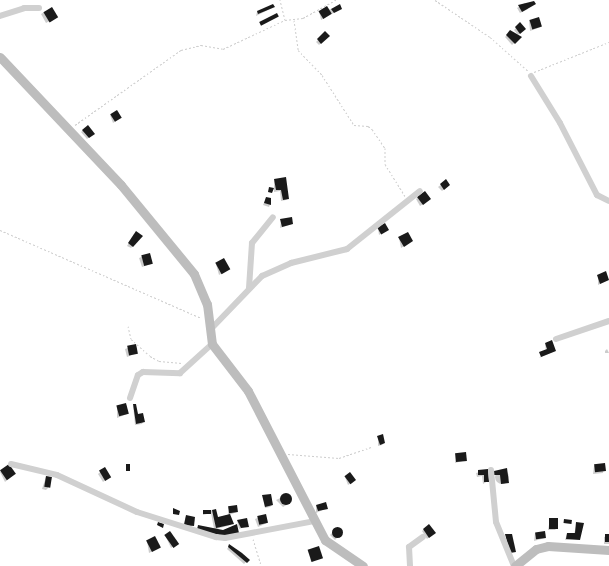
<!DOCTYPE html>
<style>
body{margin:0}
#map{position:relative;width:609px;height:566px;overflow:hidden;background:#fff;font-family:Raleway,sans-serif}
div>[style]{position:absolute}
.shadow>*{inset:0;background:#0003}
.round{border-radius:50%}
.building>*{inset:0;background:#1a1a1a;transform-origin:0 0}
.path>*{height:1px;margin-top:-0.5px;transform-origin:0;background:repeating-linear-gradient(90deg,#cdcdcd 0 2px,transparent 0 4px)}
.street>*{height:6px;margin:-3px;padding:0 3px;transform-origin:3px;border-radius:3px;background:#d0d0d0}
.secondary>*{height:9px;margin:-4.5px;padding:0 4.5px;transform-origin:4.5px;border-radius:4.5px;background:#bdbdbd}
span{translate:-50% -50%;white-space:nowrap;text-align:center;line-height:1.15;-webkit-text-stroke:4px #fff;paint-order:stroke}
</style>
<div id="map">
<div class="shadow">
<i style="clip-path:polygon(525px 3px,528px 9px,520px 13px,517px 8px)"></i>
<i style="clip-path:polygon(273px 5px,272px 8px,256px 16px,257px 12px)"></i>
<i style="clip-path:polygon(52px 8px,55px 18px,46px 23px,41px 14px)"></i>
<i style="clip-path:polygon(332px 9px,339px 10px,321px 20px,319px 11px)"></i>
<i style="clip-path:polygon(529px 20px,541px 27px,530px 31px)"></i>
<i style="clip-path:polygon(520px 24px,525px 29px,518px 35px,514px 30px)"></i>
<i style="clip-path:polygon(510px 32px,520px 38px,512px 45px,505px 37px)"></i>
<i style="clip-path:polygon(325px 33px,329px 36px,319px 45px,316px 42px)"></i>
<i style="clip-path:polygon(110px 115px,119px 119px,113px 123px)"></i>
<i style="clip-path:polygon(88px 126px,92px 135px,87px 139px,81px 132px)"></i>
<i style="clip-path:polygon(274px 180px,288px 198px,286px 200px,281px 201px,280px 191px,274px 192px)"></i>
<i style="clip-path:polygon(446px 181px,447px 187px,442px 191px,438px 187px)"></i>
<i style="clip-path:polygon(425px 192px,428px 201px,420px 206px,416px 199px)"></i>
<i style="clip-path:polygon(266px 198px,271px 202px,269px 207px,263px 205px)"></i>
<i style="clip-path:polygon(281px 220px,292px 224px,280px 228px)"></i>
<i style="clip-path:polygon(378px 228px,385px 231px,379px 235px)"></i>
<i style="clip-path:polygon(134px 234px,142px 236px,131px 248px,127px 246px)"></i>
<i style="clip-path:polygon(399px 238px,412px 241px,401px 248px)"></i>
<i style="clip-path:polygon(149px 254px,151px 264px,142px 267px,139px 258px)"></i>
<i style="clip-path:polygon(216px 264px,227px 270px,219px 275px)"></i>
<i style="clip-path:polygon(598px 275px,608px 280px,598px 285px)"></i>
<i style="clip-path:polygon(545px 344px,555px 351px,539px 358px,546px 351px)"></i>
<i style="clip-path:polygon(136px 345px,137px 353px,127px 357px,125px 349px)"></i>
<i style="clip-path:polygon(607px 349px,609px 353px,605px 353px,605px 351px)"></i>
<i style="clip-path:polygon(133px 405px,143px 422px,142px 424px,135px 425px)"></i>
<i style="clip-path:polygon(117px 406px,127px 414px,117px 418px)"></i>
<i style="clip-path:polygon(378px 437px,384px 443px,382px 445px,378px 446px)"></i>
<i style="clip-path:polygon(456px 454px,466px 460px,455px 463px)"></i>
<i style="clip-path:polygon(604px 464px,603px 473px,593px 474px,594px 466px)"></i>
<i style="clip-path:polygon(8px 465px,13px 475px,5px 482px,0 472px)"></i>
<i style="clip-path:polygon(105px 468px,108px 478px,103px 482px,98px 474px)"></i>
<i style="clip-path:polygon(487px 470px,488px 481px,483px 484px,482px 476px,477px 477px,476px 473px)"></i>
<i class="round" style="left:495px;top:470px;width:14px;height:14px"></i>
<i style="clip-path:polygon(46px 477px,48px 488px,46px 490px,42px 489px)"></i>
<i style="clip-path:polygon(345px 477px,353px 482px,348px 485px)"></i>
<i style="clip-path:polygon(289px 494px,292px 502px,283px 507px,276px 500px)"></i>
<i style="clip-path:polygon(263px 496px,272px 505px,270px 507px,265px 508px)"></i>
<i style="clip-path:polygon(316px 506px,327px 508px,316px 513px)"></i>
<i style="clip-path:polygon(229px 508px,237px 512px,229px 515px,231px 525px,216px 529px,196px 529px,199px 526px,214px 529px,211px 513px,203px 515px,203px 512px,213px 510px,217px 518px,228px 515px)"></i>
<i style="clip-path:polygon(265px 515px,267px 523px,258px 527px,255px 519px)"></i>
<i style="clip-path:polygon(186px 516px,194px 517px,191px 528px,183px 526px)"></i>
<i style="clip-path:polygon(550px 519px,557px 528px,555px 530px,548px 530px)"></i>
<i style="clip-path:polygon(237px 520px,247px 526px,239px 529px)"></i>
<i style="clip-path:polygon(577px 523px,579px 539px,565px 540px,567px 534px,574px 534px)"></i>
<i style="clip-path:polygon(429px 525px,433px 534px,427px 539px,422px 531px)"></i>
<i style="clip-path:polygon(338px 527px,341px 534px,335px 540px,330px 535px)"></i>
<i style="clip-path:polygon(535px 533px,545px 533px,545px 538px,534px 541px)"></i>
<i style="clip-path:polygon(165px 535px,175px 545px,171px 548px)"></i>
<i style="clip-path:polygon(609px 535px,609px 544px,604px 544px,604px 537px)"></i>
<i style="clip-path:polygon(147px 541px,159px 548px,149px 553px)"></i>
<i style="clip-path:polygon(230px 545px,248px 560px,244px 564px,227px 549px)"></i>
<i style="clip-path:polygon(309px 551px,322px 557px,311px 562px)"></i>
</div>
<div class="building">
<i style="clip-path:polygon(534px 1px,536px 4px,522px 12px,518px 5px)"></i>
<i style="clip-path:polygon(273px 4px,275px 7px,258px 14px,257px 11px)"></i>
<i style="clip-path:polygon(340px 4px,342px 9px,334px 13px,331px 9px)"></i>
<i style="left:327px;top:6px;width:9px;height:10px;rotate:58deg"></i>
<i style="left:52px;top:7px;width:12px;height:10px;rotate:59deg"></i>
<i style="left:277px;top:13px;width:4px;height:20px;rotate:63deg"></i>
<i style="left:539px;top:17px;width:10px;height:10px;rotate:73deg"></i>
<i style="clip-path:polygon(520px 22px,526px 29px,520px 34px,515px 27px)"></i>
<i style="clip-path:polygon(510px 30px,522px 37px,515px 44px,506px 35px)"></i>
<i style="clip-path:polygon(325px 31px,330px 36px,321px 44px,317px 39px)"></i>
<i style="left:117px;top:110px;width:9px;height:8px;rotate:58deg"></i>
<i style="clip-path:polygon(88px 125px,95px 134px,89px 138px,82px 130px)"></i>
<i style="clip-path:polygon(286px 177px,289px 199px,283px 200px,281px 190px,276px 190px,274px 179px)"></i>
<i style="clip-path:polygon(446px 179px,450px 185px,444px 190px,440px 184px)"></i>
<i style="clip-path:polygon(269px 187px,274px 188px,272px 193px,268px 192px)"></i>
<i style="left:425px;top:191px;width:10px;height:10px;rotate:53deg"></i>
<i style="clip-path:polygon(266px 197px,271px 198px,271px 205px,264px 203px)"></i>
<i style="clip-path:polygon(292px 217px,293px 224px,282px 227px,280px 219px)"></i>
<i style="left:385px;top:223px;width:8px;height:9px;rotate:60deg"></i>
<i style="clip-path:polygon(136px 231px,143px 236px,133px 247px,128px 243px)"></i>
<i style="clip-path:polygon(408px 232px,413px 241px,404px 247px,398px 237px)"></i>
<i style="left:150px;top:253px;width:11px;height:9px;rotate:75deg"></i>
<i style="left:224px;top:258px;width:13px;height:10px;rotate:61deg"></i>
<i style="clip-path:polygon(606px 271px,609px 280px,600px 284px,597px 275px)"></i>
<i style="clip-path:polygon(552px 340px,556px 351px,541px 357px,539px 352px,547px 349px,545px 343px)"></i>
<i style="left:136px;top:344px;width:10px;height:9px;rotate:79deg"></i>
<i style="left:126px;top:403px;width:11px;height:10px;rotate:75deg"></i>
<i style="clip-path:polygon(133px 404px,136px 404px,138px 414px,143px 413px,145px 422px,136px 424px)"></i>
<i style="clip-path:polygon(383px 434px,385px 443px,380px 445px,377px 436px)"></i>
<i style="left:466px;top:452px;width:9px;height:11px;rotate:84deg"></i>
<i style="left:605px;top:463px;width:8px;height:11px;rotate:83deg"></i>
<i style="left:9px;top:464px;width:12px;height:11px;rotate:55deg"></i>
<i style="left:126px;top:464px;width:4px;height:7px"></i>
<i style="left:105px;top:467px;width:12px;height:7px;rotate:59deg"></i>
<i style="clip-path:polygon(507px 468px,509px 483px,501px 484px,500px 475px,494px 475px,494px 471px)"></i>
<i style="clip-path:polygon(488px 469px,489px 482px,484px 482px,484px 475px,478px 475px,478px 470px)"></i>
<i style="left:350px;top:472px;width:10px;height:7px;rotate:53deg"></i>
<i style="left:46px;top:476px;width:6px;height:11px;rotate:9deg"></i>
<i class="round" style="left:280px;top:493px;width:12px;height:12px"></i>
<i style="clip-path:polygon(271px 494px,273px 505px,265px 507px,262px 495px)"></i>
<i style="clip-path:polygon(326px 502px,328px 509px,318px 511px,316px 505px)"></i>
<i style="left:237px;top:505px;width:7px;height:9px;rotate:82deg"></i>
<i style="clip-path:polygon(173px 508px,180px 511px,179px 515px,173px 514px)"></i>
<i style="clip-path:polygon(216px 509px,218px 517px,230px 514px,234px 524px,216px 528px,212px 510px)"></i>
<i style="left:211px;top:510px;width:4px;height:8px;rotate:90deg"></i>
<i style="left:266px;top:514px;width:9px;height:9px;rotate:77deg"></i>
<i style="clip-path:polygon(186px 515px,195px 517px,194px 526px,184px 525px)"></i>
<i style="clip-path:polygon(247px 518px,249px 527px,241px 528px,237px 520px)"></i>
<i style="left:549px;top:518px;width:9px;height:11px"></i>
<i style="left:564px;top:519px;width:8px;height:4px;rotate:7deg"></i>
<i style="clip-path:polygon(158px 522px,164px 524px,163px 528px,157px 525px)"></i>
<i style="clip-path:polygon(576px 522px,584px 523px,580px 540px,566px 539px,567px 533px,575px 533px)"></i>
<i style="clip-path:polygon(237px 524px,239px 533px,224px 536px,197px 530px,198px 525px,223px 530px)"></i>
<i style="clip-path:polygon(429px 524px,436px 533px,429px 538px,423px 529px)"></i>
<i class="round" style="left:331.5px;top:526.5px;width:11px;height:11px"></i>
<i style="left:170px;top:531px;width:16px;height:7px;rotate:55deg"></i>
<i style="left:545px;top:531px;width:7px;height:10px;rotate:82deg"></i>
<i style="clip-path:polygon(505px 534px,512px 534px,516px 552px,510px 553px)"></i>
<i style="left:605px;top:534px;width:4px;height:8px"></i>
<i style="left:155px;top:536px;width:13px;height:10px;rotate:63deg"></i>
<i style="clip-path:polygon(229px 544px,242px 553px,250px 560px,247px 563px,228px 547px)"></i>
<i style="left:319px;top:546px;width:13px;height:12px;rotate:72deg"></i>
</div>
<div class="path">
<i style="left:435px;top:0;width:66px;rotate:33.9deg"></i>
<i style="left:490px;top:37px;width:51px;rotate:41.8deg"></i>
<i style="left:285px;top:20px;width:18px;rotate:-6deg"></i>
<i style="left:303px;top:18px;width:38px;rotate:-29deg"></i>
<i style="left:294px;top:20px;width:30px;rotate:82deg"></i>
<i style="left:298px;top:50px;width:35px;rotate:46deg"></i>
<i style="left:322px;top:75px;width:59px;rotate:57.4deg"></i>
<i style="left:354px;top:125px;width:14px;rotate:4deg"></i>
<i style="left:368px;top:126px;width:5px;rotate:37deg"></i>
<i style="left:372px;top:129px;width:23px;rotate:56deg"></i>
<i style="left:385px;top:148px;width:16px;rotate:90deg"></i>
<i style="left:385px;top:164px;width:38px;rotate:58deg"></i>
<i style="left:534px;top:72px;width:81px;rotate:-21.8deg"></i>
<i style="left:75px;top:125px;width:130px;rotate:-35.3deg"></i>
<i style="left:181px;top:50px;width:21px;rotate:-14deg"></i>
<i style="left:201px;top:45px;width:22px;rotate:10deg"></i>
<i style="left:223px;top:49px;width:68px;rotate:-25.1deg"></i>
<i style="left:285px;top:20px;width:21px;rotate:-104deg"></i>
<i style="left:0;top:230px;width:219px;rotate:23.6deg"></i>
<i style="left:128px;top:326px;width:13px;rotate:77deg"></i>
<i style="left:131px;top:339px;width:25px;rotate:42deg"></i>
<i style="left:150px;top:356px;width:10px;rotate:29deg"></i>
<i style="left:159px;top:361px;width:23px;rotate:5deg"></i>
<i style="left:288px;top:454px;width:51px;rotate:4.5deg"></i>
<i style="left:339px;top:458px;width:34px;rotate:-19deg"></i>
<i style="left:253px;top:539px;width:28px;rotate:73deg"></i>
</div>
<div class="street">
<i style="left:0;top:16px;width:25px;rotate:-18deg"></i>
<i style="left:24px;top:8px;width:15px"></i>
<i style="left:531px;top:76px;width:55px;rotate:58.3deg"></i>
<i style="left:560px;top:123px;width:81px;rotate:62.8deg"></i>
<i style="left:597px;top:195px;width:13px;rotate:27deg"></i>
<i style="left:249px;top:288px;width:45px;rotate:-86.2deg"></i>
<i style="left:252px;top:243px;width:33px;rotate:-51deg"></i>
<i style="left:210px;top:330px;width:75px;rotate:-46.1deg"></i>
<i style="left:262px;top:276px;width:32px;rotate:-24deg"></i>
<i style="left:291px;top:263px;width:58px;rotate:-14deg"></i>
<i style="left:347px;top:249px;width:93px;rotate:-38.5deg"></i>
<i style="left:556px;top:339px;width:56px;rotate:-18.8deg"></i>
<i style="left:130px;top:398px;width:24px;rotate:-71deg"></i>
<i style="left:138px;top:375px;width:6px;rotate:-31deg"></i>
<i style="left:143px;top:372px;width:37px;rotate:2deg"></i>
<i style="left:180px;top:373px;width:43px;rotate:-42.2deg"></i>
<i style="left:11px;top:464px;width:47px;rotate:13.4deg"></i>
<i style="left:57px;top:475px;width:88px;rotate:24.8deg"></i>
<i style="left:137px;top:512px;width:83px;rotate:17.6deg"></i>
<i style="left:216px;top:537px;width:9px;rotate:6deg"></i>
<i style="left:225px;top:538px;width:92px;rotate:-10.7deg"></i>
<i style="left:491px;top:470px;width:52px;rotate:84.5deg"></i>
<i style="left:496px;top:522px;width:48px;rotate:67.8deg"></i>
<i style="left:410px;top:566px;width:19px;rotate:-93deg"></i>
<i style="left:409px;top:547px;width:17px;rotate:-36deg"></i>
</div>
<div class="secondary">
<i style="left:0;top:57px;width:176px;rotate:46.6deg"></i>
<i style="left:121px;top:185px;width:115px;rotate:50.6deg"></i>
<i style="left:194px;top:274px;width:33px;rotate:67deg"></i>
<i style="left:207px;top:304px;width:40px;rotate:82.9deg"></i>
<i style="left:212px;top:344px;width:59px;rotate:52.5deg"></i>
<i style="left:248px;top:391px;width:168px;rotate:62.7deg"></i>
<i style="left:325px;top:540px;width:46px;rotate:34.4deg"></i>
<i style="left:515px;top:566px;width:27px;rotate:-39deg"></i>
<i style="left:536px;top:549px;width:12px;rotate:-14deg"></i>
<i style="left:548px;top:546px;width:61px;rotate:3.8deg"></i>
</div>
</div>
